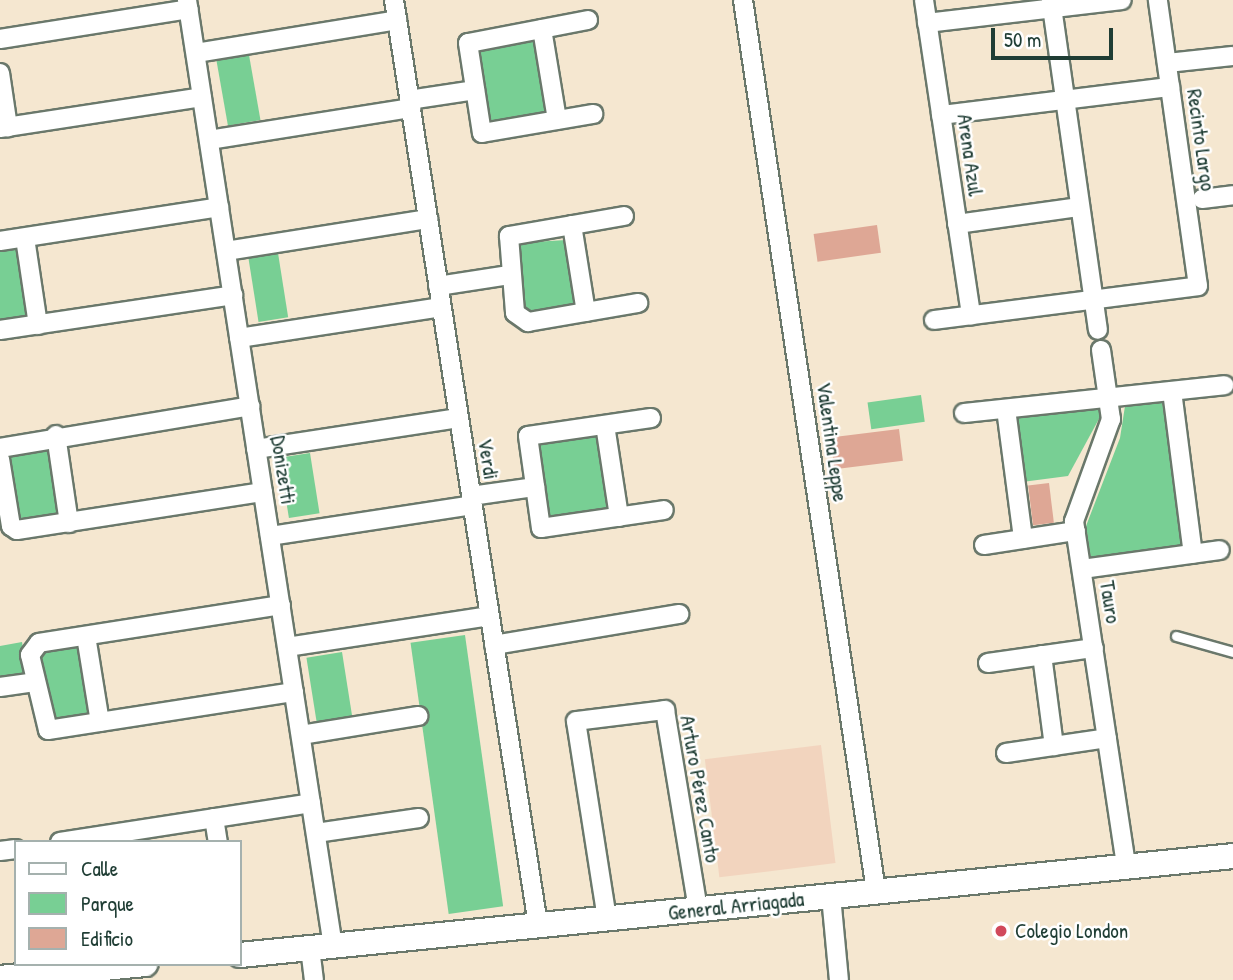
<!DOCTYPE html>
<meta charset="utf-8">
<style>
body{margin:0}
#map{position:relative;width:1233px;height:980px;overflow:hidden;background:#f5e7d0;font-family:"Patrick Hand",sans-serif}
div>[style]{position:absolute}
.built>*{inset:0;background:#f2d4be;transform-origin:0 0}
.green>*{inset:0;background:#78cf94;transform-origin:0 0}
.building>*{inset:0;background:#dea795;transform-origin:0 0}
.roads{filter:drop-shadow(2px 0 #6a786b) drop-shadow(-2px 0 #6a786b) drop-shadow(0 2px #6a786b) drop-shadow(0 -2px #6a786b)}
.lane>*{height:9px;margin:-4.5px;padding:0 4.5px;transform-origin:4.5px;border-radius:4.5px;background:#fff}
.street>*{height:18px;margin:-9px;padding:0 9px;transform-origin:9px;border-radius:9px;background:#fff}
.secondary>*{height:24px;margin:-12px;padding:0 12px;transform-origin:12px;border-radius:12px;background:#fff}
.dots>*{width:19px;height:19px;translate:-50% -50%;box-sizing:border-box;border:4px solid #fff;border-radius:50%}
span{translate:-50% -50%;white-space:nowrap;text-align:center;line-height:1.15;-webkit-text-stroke:5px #fff;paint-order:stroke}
.street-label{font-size:21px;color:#1f3d34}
.poi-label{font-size:21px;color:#1f3d34}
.left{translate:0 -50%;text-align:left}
.legend{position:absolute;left:14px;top:840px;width:228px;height:126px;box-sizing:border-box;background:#fff;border:2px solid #a5b1ae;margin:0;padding:9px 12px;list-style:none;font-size:21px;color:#1f3d34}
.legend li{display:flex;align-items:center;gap:14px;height:35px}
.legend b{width:35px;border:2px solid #a5b1ae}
.scale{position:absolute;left:991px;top:28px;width:122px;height:32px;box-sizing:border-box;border:4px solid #1f3d34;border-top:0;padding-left:9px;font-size:21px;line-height:24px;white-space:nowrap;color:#1f3d34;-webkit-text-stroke:5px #fff;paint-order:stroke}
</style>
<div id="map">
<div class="built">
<i style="left:821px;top:745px;width:119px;height:117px;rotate:83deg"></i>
</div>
<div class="green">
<i style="left:538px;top:38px;width:79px;height:64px;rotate:81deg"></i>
<i style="left:249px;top:55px;width:66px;height:33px;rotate:80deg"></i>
<i style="clip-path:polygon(566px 240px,576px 306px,526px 316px,521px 312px,517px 243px)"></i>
<i style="clip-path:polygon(18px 244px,33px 321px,0 326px,0 246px)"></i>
<i style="left:278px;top:253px;width:65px;height:30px;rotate:81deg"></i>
<i style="left:921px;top:395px;width:27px;height:54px;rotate:82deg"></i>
<i style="clip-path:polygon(1162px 401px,1184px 547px,1091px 560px,1086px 526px,1120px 438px,1125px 406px)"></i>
<i style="clip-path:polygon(1098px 404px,1100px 417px,1068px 476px,1022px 482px,1013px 415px)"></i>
<i style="left:600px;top:433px;width:80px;height:64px;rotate:83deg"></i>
<i style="left:51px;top:445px;width:72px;height:46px;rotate:80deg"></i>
<i style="left:310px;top:453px;width:61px;height:31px;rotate:81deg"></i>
<i style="left:465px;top:635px;width:274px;height:55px;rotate:82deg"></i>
<i style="clip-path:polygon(22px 642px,28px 677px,0 682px,0 646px)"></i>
<i style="left:84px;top:645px;width:73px;height:50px;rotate:82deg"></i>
<i style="left:342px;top:652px;width:67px;height:36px;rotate:81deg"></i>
</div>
<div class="building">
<i style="left:877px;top:225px;width:28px;height:64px;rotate:82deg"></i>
<i style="left:899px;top:429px;width:32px;height:69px;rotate:83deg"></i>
<i style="left:1049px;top:483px;width:40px;height:21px;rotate:83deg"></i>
</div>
<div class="roads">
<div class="lane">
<i style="left:1176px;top:636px;width:59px;rotate:15.7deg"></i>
</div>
<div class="street">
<i style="left:187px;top:0;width:957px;rotate:81.23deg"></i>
<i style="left:394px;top:0;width:936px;rotate:81.15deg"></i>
<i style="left:743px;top:0;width:901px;rotate:81.51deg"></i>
<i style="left:924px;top:0;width:319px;rotate:81.5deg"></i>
<i style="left:1051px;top:0;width:333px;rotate:81.9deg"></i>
<i style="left:588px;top:20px;width:122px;rotate:169.1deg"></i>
<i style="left:468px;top:43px;width:91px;rotate:81.2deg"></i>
<i style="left:482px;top:133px;width:113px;rotate:-9.7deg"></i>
<i style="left:927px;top:23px;width:196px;rotate:-6.7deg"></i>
<i style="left:542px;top:29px;width:92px;rotate:80.6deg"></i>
<i style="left:0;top:39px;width:191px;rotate:-9deg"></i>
<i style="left:196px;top:53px;width:204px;rotate:-9.3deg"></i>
<i style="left:1167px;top:63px;width:66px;rotate:-6.1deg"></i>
<i style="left:0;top:73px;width:55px;rotate:81.6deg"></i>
<i style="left:409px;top:100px;width:67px;rotate:-8.6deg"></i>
<i style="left:941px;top:115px;width:231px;rotate:-7deg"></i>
<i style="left:0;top:128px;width:204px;rotate:-8.7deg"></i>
<i style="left:209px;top:140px;width:205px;rotate:-9deg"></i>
<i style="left:1202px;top:199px;width:31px;rotate:-7deg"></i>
<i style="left:624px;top:216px;width:117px;rotate:170.1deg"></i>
<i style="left:509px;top:236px;width:77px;rotate:85.5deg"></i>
<i style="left:515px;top:313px;width:16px;rotate:35deg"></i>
<i style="left:528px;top:322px;width:112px;rotate:-9.8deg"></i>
<i style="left:957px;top:224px;width:124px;rotate:-7.9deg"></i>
<i style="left:572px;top:225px;width:88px;rotate:80.9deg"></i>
<i style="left:25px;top:238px;width:88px;rotate:81.5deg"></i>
<i style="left:0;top:241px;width:222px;rotate:-8.8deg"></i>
<i style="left:226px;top:251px;width:205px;rotate:-9deg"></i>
<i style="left:438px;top:286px;width:72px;rotate:-8.8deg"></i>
<i style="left:934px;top:320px;width:266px;rotate:-7.3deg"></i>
<i style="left:1198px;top:286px;width:289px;rotate:-98deg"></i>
<i style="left:0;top:330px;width:236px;rotate:-8.5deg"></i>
<i style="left:239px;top:338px;width:205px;rotate:-8.7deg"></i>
<i style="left:1101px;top:350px;width:70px;rotate:81.8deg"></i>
<i style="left:1111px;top:419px;width:109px;rotate:109.9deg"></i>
<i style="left:1074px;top:521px;width:349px;rotate:81.4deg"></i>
<i style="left:1172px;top:391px;width:164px;rotate:82.7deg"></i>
<i style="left:1006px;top:409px;width:131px;rotate:82.5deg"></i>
<i style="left:964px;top:413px;width:262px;rotate:-6.1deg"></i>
<i style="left:651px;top:418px;width:124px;rotate:171.7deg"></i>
<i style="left:528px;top:436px;width:93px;rotate:82deg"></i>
<i style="left:541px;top:528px;width:124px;rotate:-8.3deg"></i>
<i style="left:605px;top:425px;width:93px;rotate:81.3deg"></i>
<i style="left:56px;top:435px;width:89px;rotate:81.6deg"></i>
<i style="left:0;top:448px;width:254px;rotate:-9.5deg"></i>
<i style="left:256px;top:449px;width:205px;rotate:-8.7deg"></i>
<i style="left:0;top:459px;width:68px;rotate:80.7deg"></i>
<i style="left:11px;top:526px;width:7px;rotate:34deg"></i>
<i style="left:17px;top:530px;width:249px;rotate:-8.8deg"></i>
<i style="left:471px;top:496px;width:65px;rotate:-8deg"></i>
<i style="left:270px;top:536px;width:204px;rotate:-8.7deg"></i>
<i style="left:984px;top:545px;width:93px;rotate:-8.7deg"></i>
<i style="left:1082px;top:569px;width:139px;rotate:-7.8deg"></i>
<i style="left:281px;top:605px;width:245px;rotate:171.1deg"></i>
<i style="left:39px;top:643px;width:15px;rotate:127deg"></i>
<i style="left:30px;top:655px;width:77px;rotate:76.5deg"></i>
<i style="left:48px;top:730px;width:249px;rotate:-8.8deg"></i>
<i style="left:86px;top:636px;width:87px;rotate:80.8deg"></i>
<i style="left:494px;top:645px;width:188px;rotate:-9.5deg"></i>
<i style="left:287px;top:647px;width:205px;rotate:-8.7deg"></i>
<i style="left:1042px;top:655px;width:92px;rotate:82.5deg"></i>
<i style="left:988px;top:663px;width:107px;rotate:-8.1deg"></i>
<i style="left:0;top:687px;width:35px;rotate:-8deg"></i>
<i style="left:301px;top:735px;width:119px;rotate:-9.2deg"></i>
<i style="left:1006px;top:753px;width:102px;rotate:-8.4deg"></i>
<i style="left:214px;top:818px;width:24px;rotate:81deg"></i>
<i style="left:316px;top:833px;width:104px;rotate:-8.3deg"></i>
<i style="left:60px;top:842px;width:254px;rotate:-8.8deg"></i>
<i style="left:0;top:851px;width:16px;rotate:-7deg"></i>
<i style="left:831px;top:896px;width:84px;rotate:84.6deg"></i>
<i style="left:607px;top:919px;width:200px;rotate:-98.9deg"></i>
<i style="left:576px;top:721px;width:90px;rotate:-7deg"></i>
<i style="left:665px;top:710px;width:203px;rotate:80.6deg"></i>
<i style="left:310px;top:948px;width:32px;rotate:83deg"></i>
</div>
<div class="secondary">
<i style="left:240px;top:955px;width:998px;rotate:-5.69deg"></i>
<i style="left:0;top:978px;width:146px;rotate:-5.5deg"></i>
</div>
</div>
<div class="dots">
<i style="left:1001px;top:931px;background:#d1495b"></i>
</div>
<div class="street-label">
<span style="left:1201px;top:140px;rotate:82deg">Recinto Largo</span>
<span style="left:970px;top:155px;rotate:82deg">Arena Azul</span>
<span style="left:832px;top:442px;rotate:82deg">Valentina Leppe</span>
<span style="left:488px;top:459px;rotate:81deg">Verdi</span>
<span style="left:283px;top:470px;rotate:81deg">Donizetti</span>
<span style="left:1110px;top:602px;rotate:81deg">Tauro</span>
<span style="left:700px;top:789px;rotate:80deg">Arturo Pérez Canto</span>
<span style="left:736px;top:906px;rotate:-6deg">General Arriagada</span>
</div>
<div class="poi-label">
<span class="left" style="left:1015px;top:931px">Colegio London</span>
</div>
<ul class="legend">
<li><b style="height:9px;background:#fff"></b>Calle</li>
<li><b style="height:19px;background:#78cf94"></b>Parque</li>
<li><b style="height:19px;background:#dea795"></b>Edificio</li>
</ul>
<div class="scale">50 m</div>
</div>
